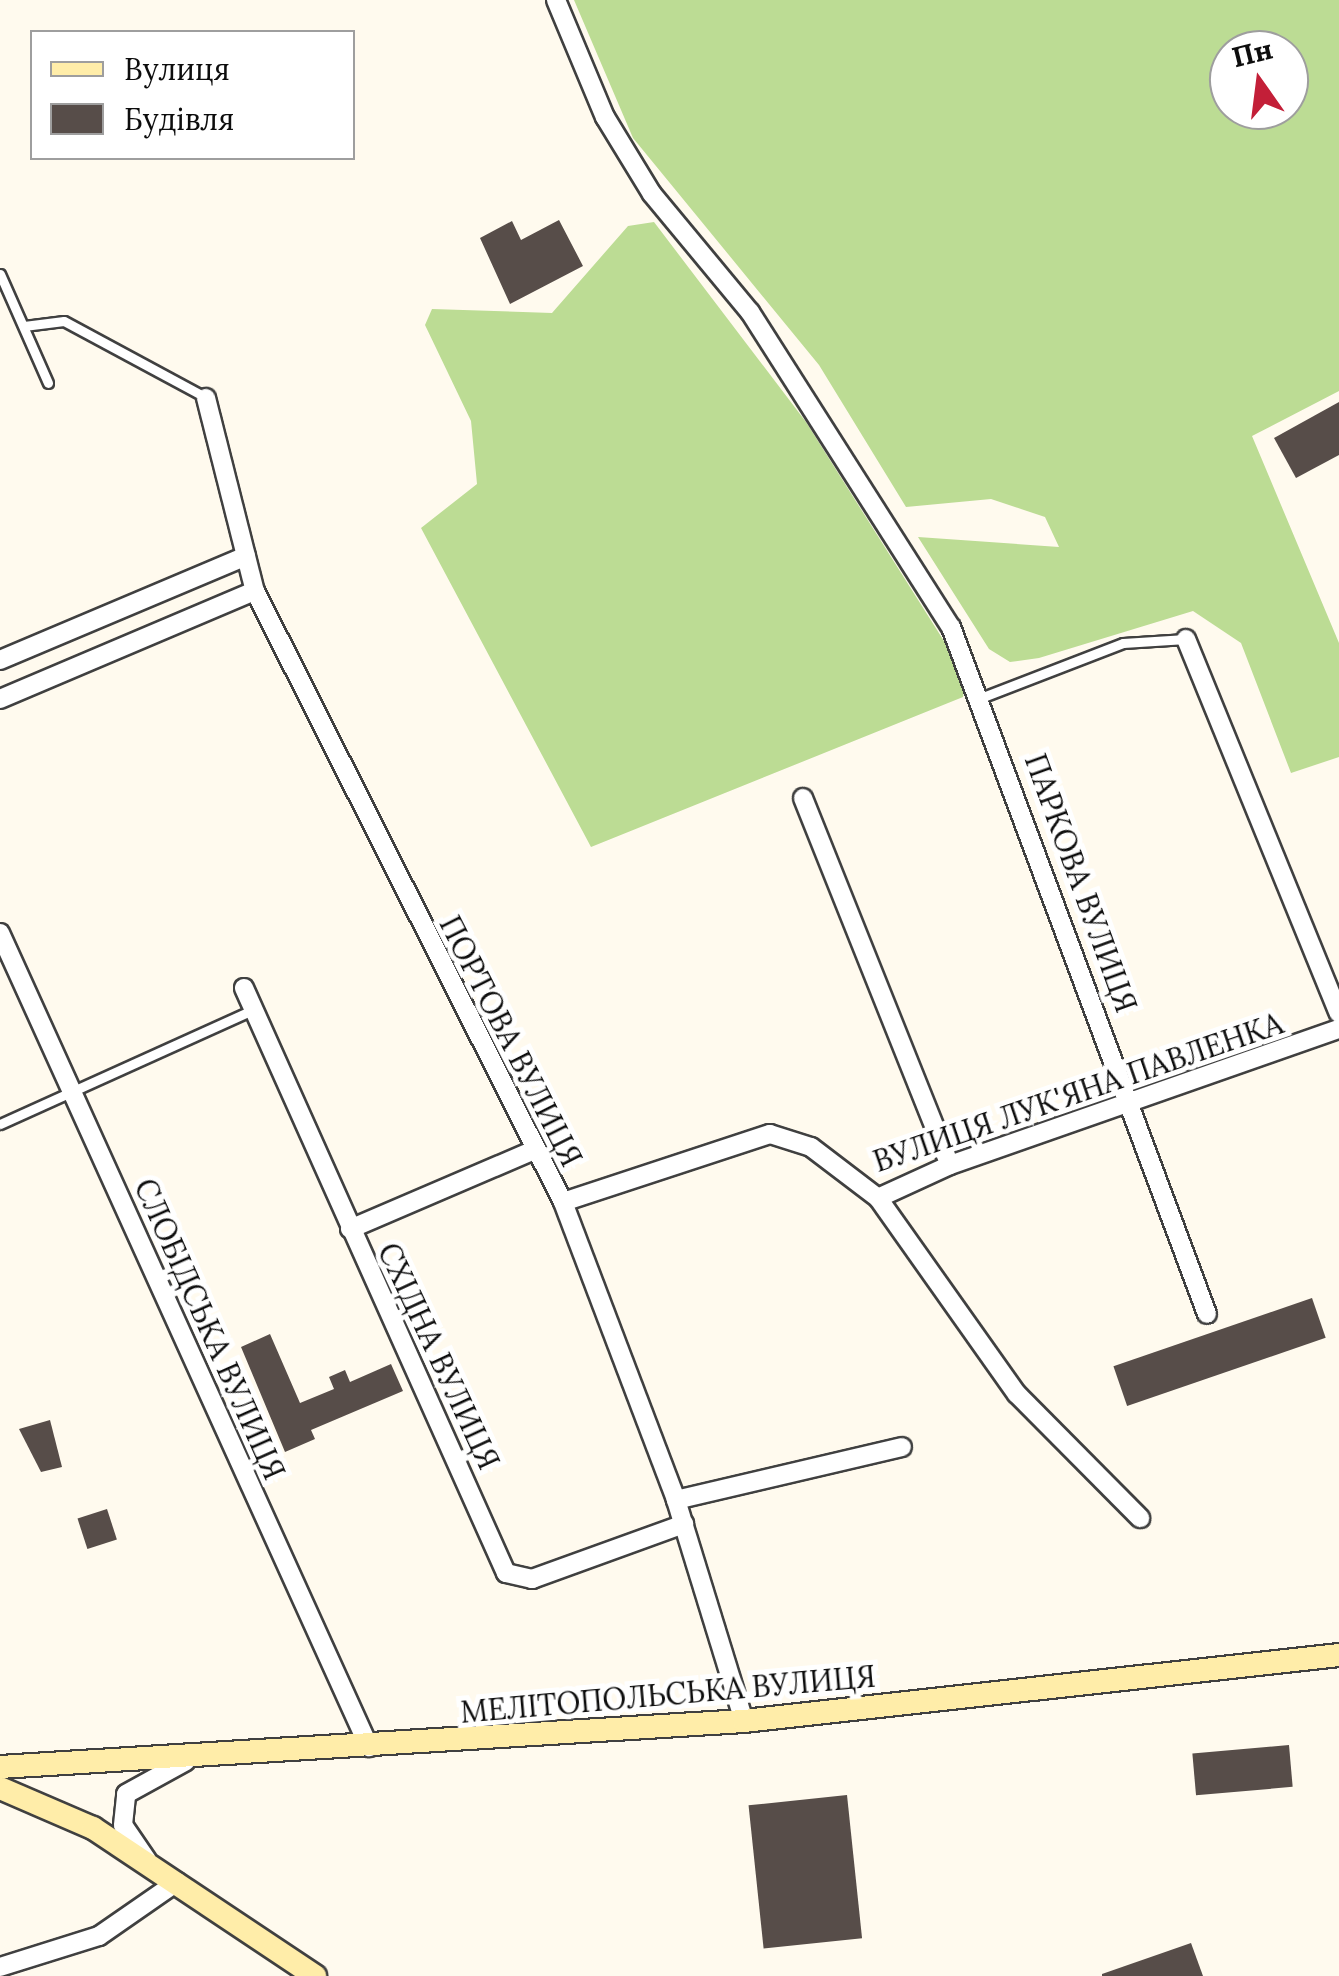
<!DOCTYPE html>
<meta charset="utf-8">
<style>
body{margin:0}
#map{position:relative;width:1339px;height:1976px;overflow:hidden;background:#fffaee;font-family:Lora,serif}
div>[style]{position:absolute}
.forest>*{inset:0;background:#bcdc94}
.building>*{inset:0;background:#574d49;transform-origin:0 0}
.roads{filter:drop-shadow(2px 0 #404040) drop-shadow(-2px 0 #404040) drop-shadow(0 2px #404040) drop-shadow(0 -2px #404040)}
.lane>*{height:9px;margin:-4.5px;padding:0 4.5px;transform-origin:4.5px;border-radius:4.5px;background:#fff}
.street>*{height:18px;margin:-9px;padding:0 9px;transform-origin:9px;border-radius:9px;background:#fff}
.secondary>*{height:22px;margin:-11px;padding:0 11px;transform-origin:11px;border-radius:11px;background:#ffeda9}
span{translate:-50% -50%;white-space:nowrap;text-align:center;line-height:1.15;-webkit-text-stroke:10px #fff;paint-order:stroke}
.street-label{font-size:30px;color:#0d0d0d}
.legend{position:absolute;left:30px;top:30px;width:325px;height:130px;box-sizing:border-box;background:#fff;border:2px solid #9e9e9e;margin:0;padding:12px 18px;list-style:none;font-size:30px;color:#0d0d0d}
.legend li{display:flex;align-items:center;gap:20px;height:50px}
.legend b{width:50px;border:2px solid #9e9e9e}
.north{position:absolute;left:1209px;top:30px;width:100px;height:100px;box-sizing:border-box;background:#fff;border:2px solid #9e9e9e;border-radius:50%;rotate:346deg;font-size:28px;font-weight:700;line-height:40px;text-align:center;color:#0d0d0d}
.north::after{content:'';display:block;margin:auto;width:35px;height:45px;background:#c31f38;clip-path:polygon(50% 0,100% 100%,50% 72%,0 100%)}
</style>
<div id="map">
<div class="forest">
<i style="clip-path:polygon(evenodd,574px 0,1339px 0,1339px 391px,1252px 436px,1339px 643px,1339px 757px,1291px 773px,1241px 643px,1193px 611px,1039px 658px,1010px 662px,989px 649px,918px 537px,1059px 547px,1045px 517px,991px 499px,906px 507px,819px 365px,633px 138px,574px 0,1229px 50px,1289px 50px,1289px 110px,1229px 110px,1229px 50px)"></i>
<i style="clip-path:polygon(654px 222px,806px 422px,966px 676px,963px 697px,591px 847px,421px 528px,477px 484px,471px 421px,425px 325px,432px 309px,552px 313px,628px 226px)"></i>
</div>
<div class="building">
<i style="clip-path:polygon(559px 220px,583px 266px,510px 304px,480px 238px,512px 221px,521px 240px)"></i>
<i style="clip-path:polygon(1339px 402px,1339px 455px,1296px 478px,1274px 438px)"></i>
<i style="left:1312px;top:1298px;width:42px;height:210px;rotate:71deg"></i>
<i style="clip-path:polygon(270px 1334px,300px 1403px,334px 1389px,329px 1377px,345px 1370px,350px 1382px,391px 1364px,403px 1391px,311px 1430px,315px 1439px,285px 1452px,241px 1347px)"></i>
<i style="clip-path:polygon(50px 1420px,62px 1467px,41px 1472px,19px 1429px)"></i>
<i style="left:107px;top:1509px;width:32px;height:31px;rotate:72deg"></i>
<i style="left:1289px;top:1745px;width:42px;height:97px;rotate:85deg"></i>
<i style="left:847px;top:1795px;width:144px;height:99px;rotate:84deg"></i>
<i style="clip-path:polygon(1191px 1943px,1203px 1976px,1102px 1976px,1102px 1974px)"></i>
</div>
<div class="roads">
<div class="lane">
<i style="left:0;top:274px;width:119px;rotate:66.2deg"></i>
<i style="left:24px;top:326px;width:40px;rotate:-7.1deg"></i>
<i style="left:64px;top:321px;width:160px;rotate:28.3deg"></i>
<i style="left:983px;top:697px;width:150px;rotate:-21.1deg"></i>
<i style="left:1123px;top:643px;width:63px;rotate:-3.6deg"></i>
<i style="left:0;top:1124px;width:277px;rotate:-24.3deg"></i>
</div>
<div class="street">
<i style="left:556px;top:0;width:127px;rotate:67.3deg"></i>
<i style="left:605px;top:117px;width:90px;rotate:58.6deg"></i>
<i style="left:652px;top:194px;width:153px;rotate:50.3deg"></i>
<i style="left:750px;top:312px;width:374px;rotate:57.5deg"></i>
<i style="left:951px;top:627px;width:733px;rotate:69.56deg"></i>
<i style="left:206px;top:398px;width:199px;rotate:75.8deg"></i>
<i style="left:255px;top:591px;width:684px;rotate:63.25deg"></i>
<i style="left:563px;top:1202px;width:319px;rotate:69.2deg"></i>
<i style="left:676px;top:1500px;width:231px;rotate:72.9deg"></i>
<i style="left:1186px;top:639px;width:404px;rotate:67.8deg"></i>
<i style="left:0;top:660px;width:267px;rotate:-22.9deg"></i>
<i style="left:0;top:699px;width:277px;rotate:-23deg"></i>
<i style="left:803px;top:798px;width:395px;rotate:68.2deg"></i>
<i style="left:0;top:933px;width:894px;rotate:65.61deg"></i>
<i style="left:244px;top:988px;width:641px;rotate:65.87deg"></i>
<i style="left:506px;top:1573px;width:27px;rotate:13deg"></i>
<i style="left:532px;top:1579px;width:162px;rotate:-19.9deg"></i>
<i style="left:878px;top:1198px;width:240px;rotate:54.7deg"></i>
<i style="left:1017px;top:1394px;width:175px;rotate:45.2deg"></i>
<i style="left:563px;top:1202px;width:218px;rotate:-18.2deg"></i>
<i style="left:770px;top:1134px;width:43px;rotate:17.6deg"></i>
<i style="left:811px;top:1147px;width:84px;rotate:37.3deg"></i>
<i style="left:878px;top:1198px;width:79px;rotate:-24.6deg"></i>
<i style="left:950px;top:1165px;width:412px;rotate:-19.3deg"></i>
<i style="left:350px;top:1229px;width:203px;rotate:-23.2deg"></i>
<i style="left:676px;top:1500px;width:232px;rotate:-13.2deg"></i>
<i style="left:147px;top:1860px;width:42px;rotate:-124.4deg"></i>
<i style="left:123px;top:1825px;width:31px;rotate:-84deg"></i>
<i style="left:126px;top:1794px;width:68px;rotate:-28.8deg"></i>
<i style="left:0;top:1967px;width:104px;rotate:-17.4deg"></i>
<i style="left:99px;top:1936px;width:95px;rotate:-34.7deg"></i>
</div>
<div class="secondary">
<i style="left:0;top:1767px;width:745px;rotate:-3.54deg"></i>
<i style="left:744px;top:1721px;width:599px;rotate:-6.33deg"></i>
<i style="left:0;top:1788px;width:101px;rotate:23.3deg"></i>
<i style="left:93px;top:1828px;width:267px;rotate:33.7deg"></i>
</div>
</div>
<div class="street-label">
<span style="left:1081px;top:883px;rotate:70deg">ПАРКОВА ВУЛИЦЯ</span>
<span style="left:511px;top:1041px;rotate:63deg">ПОРТОВА ВУЛИЦЯ</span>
<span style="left:1078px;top:1092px;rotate:-19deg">ВУЛИЦЯ ЛУК'ЯНА ПАВЛЕНКА</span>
<span style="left:210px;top:1329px;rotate:66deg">СЛОБІДСЬКА ВУЛИЦЯ</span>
<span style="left:439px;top:1356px;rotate:65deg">СХІДНА ВУЛИЦЯ</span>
<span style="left:668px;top:1694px;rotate:-5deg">МЕЛІТОПОЛЬСЬКА ВУЛИЦЯ</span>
</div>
<ul class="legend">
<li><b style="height:12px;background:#ffeda9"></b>Вулиця</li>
<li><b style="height:28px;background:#574d49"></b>Будівля</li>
</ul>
<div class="north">Пн</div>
</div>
